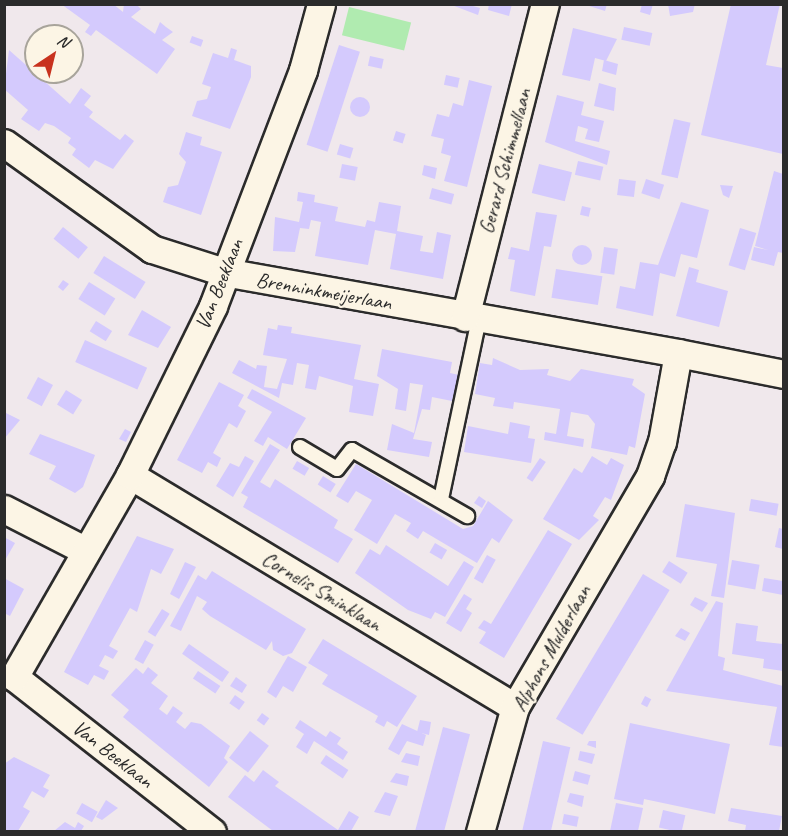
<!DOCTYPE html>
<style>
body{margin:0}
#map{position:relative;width:788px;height:836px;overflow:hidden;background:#f0e8ec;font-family:Caveat,sans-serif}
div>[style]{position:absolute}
.green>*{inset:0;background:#b0ebb0;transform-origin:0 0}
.building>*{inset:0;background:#d4cafd;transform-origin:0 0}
.round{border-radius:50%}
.roads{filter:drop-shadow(2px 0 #2b2b2b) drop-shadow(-2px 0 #2b2b2b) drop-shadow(0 2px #2b2b2b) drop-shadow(0 -2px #2b2b2b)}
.service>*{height:14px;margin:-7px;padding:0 7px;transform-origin:7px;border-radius:7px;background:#fcf5e5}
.minor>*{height:27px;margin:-13.5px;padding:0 13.5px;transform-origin:13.5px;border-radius:13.5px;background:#fcf5e5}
span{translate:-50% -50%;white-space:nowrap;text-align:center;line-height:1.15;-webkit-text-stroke:4.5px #fcf5e5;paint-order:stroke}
.street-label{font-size:21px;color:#2b2b2b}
.frame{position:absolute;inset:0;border:6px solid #2b2b2b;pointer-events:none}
.north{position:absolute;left:24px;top:24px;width:60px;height:60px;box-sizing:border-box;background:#fcf5e5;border:2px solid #a8a49b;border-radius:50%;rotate:35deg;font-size:16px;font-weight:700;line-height:24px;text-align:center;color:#2b2b2b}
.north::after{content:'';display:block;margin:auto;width:21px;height:27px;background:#c8321e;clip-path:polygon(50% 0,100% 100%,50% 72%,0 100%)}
</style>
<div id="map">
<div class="green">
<i style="left:349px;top:7px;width:64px;height:29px;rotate:14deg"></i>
</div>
<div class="building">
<i style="clip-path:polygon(61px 4px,113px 4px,123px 12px,124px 4px,136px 4px,141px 9px,131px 17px,155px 34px,160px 22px,166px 27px,173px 32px,162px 40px,175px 49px,157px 74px,96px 30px,91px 36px,85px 32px,90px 25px)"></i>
<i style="clip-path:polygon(449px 4px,466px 4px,480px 8px,478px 15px)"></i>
<i style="clip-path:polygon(489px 4px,512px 4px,509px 16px,488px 10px)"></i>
<i style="clip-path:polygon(583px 4px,607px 4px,605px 11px)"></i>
<i style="clip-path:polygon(642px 4px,653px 4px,650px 15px,640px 12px)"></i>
<i style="clip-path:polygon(668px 4px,695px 4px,693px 12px,670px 16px)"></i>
<i style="clip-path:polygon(731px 4px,780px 4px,766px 65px,783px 68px,783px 154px,701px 135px)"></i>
<i style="left:624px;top:27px;width:29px;height:13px;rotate:12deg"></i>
<i style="clip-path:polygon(573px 28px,617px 39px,606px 61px,595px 58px,590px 81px,562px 75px)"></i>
<i style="left:192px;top:36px;width:12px;height:7px;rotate:20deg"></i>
<i style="left:339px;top:45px;width:22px;height:105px;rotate:18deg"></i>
<i style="clip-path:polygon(231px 48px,237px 50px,234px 60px,251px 66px,251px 77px,230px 129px,192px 116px,197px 101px,207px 99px,211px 87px,202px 84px,213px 53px,228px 58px)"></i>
<i style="clip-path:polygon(9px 50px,70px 104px,81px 88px,91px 96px,84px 105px,93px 112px,89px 117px,120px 140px,125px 134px,134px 141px,113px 169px,95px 160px,89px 168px,72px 155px,76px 149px,68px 143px,71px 138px,54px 126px,45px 123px,39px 131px,21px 119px,28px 110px,4px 89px)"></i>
<i style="left:370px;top:56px;width:14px;height:10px;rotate:12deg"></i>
<i style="clip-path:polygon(604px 60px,618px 64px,616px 75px,602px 71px)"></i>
<i style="left:446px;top:75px;width:14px;height:10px;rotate:12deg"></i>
<i style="clip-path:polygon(469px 80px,492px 86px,467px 187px,444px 181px,451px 156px,441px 153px,444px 139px,431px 136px,437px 114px,449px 117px,453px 103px,463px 106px)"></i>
<i style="clip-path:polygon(599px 83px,616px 88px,614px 111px,594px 106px)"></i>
<i style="clip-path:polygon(557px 95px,584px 102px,581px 115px,604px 121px,599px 142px,585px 139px,588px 129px,578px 126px,575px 141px,610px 151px,607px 165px,545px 142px)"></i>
<i class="round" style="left:350px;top:97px;width:20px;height:20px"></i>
<i style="left:674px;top:119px;width:17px;height:57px;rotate:13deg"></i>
<i style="left:396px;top:131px;width:10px;height:10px;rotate:17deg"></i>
<i style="clip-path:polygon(186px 132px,202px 137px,200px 145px,222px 152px,201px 215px,163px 202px,168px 187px,178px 185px,186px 162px,179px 154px)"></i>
<i style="left:340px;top:144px;width:14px;height:11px;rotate:17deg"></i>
<i style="left:578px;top:161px;width:26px;height:14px;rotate:13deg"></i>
<i style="left:342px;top:164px;width:16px;height:14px;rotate:11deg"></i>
<i style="left:539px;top:164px;width:34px;height:30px;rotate:14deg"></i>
<i style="clip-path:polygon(424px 165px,437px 168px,435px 179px,422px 175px)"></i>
<i style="clip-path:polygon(774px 171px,783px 174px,783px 253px,778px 252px,774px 266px,751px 260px,754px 247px,768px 250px,755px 246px)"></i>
<i style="left:619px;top:179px;width:17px;height:16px;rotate:7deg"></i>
<i style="left:646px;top:179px;width:19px;height:15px;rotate:18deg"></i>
<i style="clip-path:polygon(720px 185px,733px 186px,729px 198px,723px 195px)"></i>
<i style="left:432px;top:188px;width:23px;height:11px;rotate:15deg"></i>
<i style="clip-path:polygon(298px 192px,315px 195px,314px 202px,338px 207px,335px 221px,365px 227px,367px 220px,375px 222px,379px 202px,401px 206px,397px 231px,423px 236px,420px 251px,433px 253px,437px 232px,451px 235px,443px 279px,390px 269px,396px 234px,375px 230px,368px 265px,315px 256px,321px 222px,311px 220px,309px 229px,300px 228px,295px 252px,273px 251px,275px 217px,299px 222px,303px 202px,297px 201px)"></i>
<i style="clip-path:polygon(681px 202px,709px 210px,697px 258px,681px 254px,675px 277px,660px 273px,653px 316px,616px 308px,620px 286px,635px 289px,640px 262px,658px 265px)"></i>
<i style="left:582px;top:206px;width:9px;height:9px;rotate:13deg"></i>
<i style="clip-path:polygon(536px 212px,557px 215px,551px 247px,544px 246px,535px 296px,510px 291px,515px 260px,508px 259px,511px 247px,529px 251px)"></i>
<i style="left:63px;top:227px;width:32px;height:15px;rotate:39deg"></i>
<i style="left:740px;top:228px;width:17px;height:39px;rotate:17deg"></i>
<i class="round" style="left:572px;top:245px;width:20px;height:20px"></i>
<i style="left:604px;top:247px;width:14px;height:26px;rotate:8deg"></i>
<i style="left:104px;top:256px;width:49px;height:20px;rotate:32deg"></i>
<i style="clip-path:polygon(689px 267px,699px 270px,696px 282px,728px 291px,719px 327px,676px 316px)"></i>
<i style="left:556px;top:269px;width:47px;height:29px;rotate:9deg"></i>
<i style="clip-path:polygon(63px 280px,69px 284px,63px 291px,58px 287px)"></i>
<i style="left:89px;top:282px;width:31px;height:20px;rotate:32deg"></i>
<i style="clip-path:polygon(142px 310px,171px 327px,158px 348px,128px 335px)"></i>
<i style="left:96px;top:321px;width:19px;height:12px;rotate:32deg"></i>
<i style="clip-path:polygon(278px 325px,292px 327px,291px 333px,361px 345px,354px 379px,379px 384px,373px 416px,349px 412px,353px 386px,319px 376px,316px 390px,305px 388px,309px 365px,297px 363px,293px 385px,282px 383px,279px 398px,232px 373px,239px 360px,256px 369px,257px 365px,267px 366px,264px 387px,277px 389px,287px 359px,263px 355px,268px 328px,277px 330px)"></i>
<i style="left:85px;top:340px;width:68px;height:24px;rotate:24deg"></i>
<i style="clip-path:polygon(382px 349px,452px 362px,450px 373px,459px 375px,452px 401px,432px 397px,430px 410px,422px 409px,413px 439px,432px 442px,429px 457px,387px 450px,392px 424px,414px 433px,423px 385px,410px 383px,406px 411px,395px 409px,398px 389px,377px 376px)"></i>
<i style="clip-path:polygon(493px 358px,520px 370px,549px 369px,547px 375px,570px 381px,581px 369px,634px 379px,632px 385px,645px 394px,635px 448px,629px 446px,627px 455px,591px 448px,595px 424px,588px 415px,571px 412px,567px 436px,584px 439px,583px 447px,544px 440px,545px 432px,556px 434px,560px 409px,514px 402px,513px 409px,493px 406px,495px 398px,475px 394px,480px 363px,492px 365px)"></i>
<i style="left:38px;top:377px;width:17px;height:24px;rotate:28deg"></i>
<i style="clip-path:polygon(219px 382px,244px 395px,238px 406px,246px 411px,237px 428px,229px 423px,213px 453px,221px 458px,217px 467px,208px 462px,202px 473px,177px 460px)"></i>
<i style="clip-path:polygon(252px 389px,306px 418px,287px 449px,268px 437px,263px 446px,254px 441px,272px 412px,247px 398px)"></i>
<i style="left:66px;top:390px;width:19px;height:17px;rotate:32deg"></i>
<i style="clip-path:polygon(4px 412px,20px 420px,4px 439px)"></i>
<i style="clip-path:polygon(510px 422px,530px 426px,528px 438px,535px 439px,531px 463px,464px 452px,468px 426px,508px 434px)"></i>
<i style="clip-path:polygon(125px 429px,131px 432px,126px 442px,119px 439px)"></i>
<i style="clip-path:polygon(40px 434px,95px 455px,83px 487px,75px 493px,49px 479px,56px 466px,29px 454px)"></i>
<i style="clip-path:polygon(270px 444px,280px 450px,260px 482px,270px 488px,275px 479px,338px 520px,334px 528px,353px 539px,338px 563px,243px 507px,248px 497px,241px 493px)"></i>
<i style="clip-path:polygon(245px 456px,254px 461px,233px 497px,216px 486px,230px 463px,239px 467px)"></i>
<i style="clip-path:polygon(592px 456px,607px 465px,611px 458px,624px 465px,611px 500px,605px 497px,593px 516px,599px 520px,579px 540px,543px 519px,574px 468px,582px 473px)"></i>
<i style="left:540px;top:458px;width:7px;height:24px;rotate:34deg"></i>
<i style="left:297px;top:461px;width:14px;height:9px;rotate:30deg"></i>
<i style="clip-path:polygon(356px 464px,463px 529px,473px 526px,488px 501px,513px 520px,499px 543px,492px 538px,477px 563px,423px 531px,418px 539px,406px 531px,411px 523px,395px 514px,377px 544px,354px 530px,372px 500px,356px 491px,348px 503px,336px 496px)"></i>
<i style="left:323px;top:476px;width:15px;height:10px;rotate:32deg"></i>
<i style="clip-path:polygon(479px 496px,486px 501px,482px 508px,474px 503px)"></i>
<i style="left:751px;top:499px;width:28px;height:12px;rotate:10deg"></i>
<i style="clip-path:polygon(685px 504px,735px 513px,724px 598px,711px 596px,717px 564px,676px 557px)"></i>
<i style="clip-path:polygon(779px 528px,783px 529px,783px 549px,775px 547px)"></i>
<i style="clip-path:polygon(548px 530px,572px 544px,504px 658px,479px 643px,486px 632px,478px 628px,484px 620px,491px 624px)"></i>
<i style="clip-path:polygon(137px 536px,174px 549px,161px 574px,151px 569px,137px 612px,130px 608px,109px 646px,118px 651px,113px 659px,105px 655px,99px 666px,109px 671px,104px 680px,94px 675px,88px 685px,64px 672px)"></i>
<i style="clip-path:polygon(4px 537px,15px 543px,4px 562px)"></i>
<i style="left:435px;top:543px;width:14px;height:11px;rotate:30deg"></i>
<i style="clip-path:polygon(386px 545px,448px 586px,464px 561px,474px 567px,445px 617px,435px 612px,431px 619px,408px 610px,355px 573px,370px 549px,380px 555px)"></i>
<i style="left:487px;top:555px;width:10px;height:27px;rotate:29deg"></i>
<i style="left:732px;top:560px;width:28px;height:25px;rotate:10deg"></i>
<i style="left:669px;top:561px;width:22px;height:13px;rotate:32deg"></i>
<i style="clip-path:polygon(185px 562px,196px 567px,179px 599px,170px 594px)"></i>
<i style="clip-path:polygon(212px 571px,306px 629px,292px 653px,283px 656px,273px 650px,272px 641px,266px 650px,210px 616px,202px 609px,207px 602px,197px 596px,181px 631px,170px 626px,198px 575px,206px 580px)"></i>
<i style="left:643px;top:574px;width:31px;height:169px;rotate:31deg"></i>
<i style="clip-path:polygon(4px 578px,24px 589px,10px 616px,4px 613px)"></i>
<i style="clip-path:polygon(764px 578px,783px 581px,783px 595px,762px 591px)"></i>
<i style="clip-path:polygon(464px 594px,472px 599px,466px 609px,472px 613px,461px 632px,446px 623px)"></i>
<i style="clip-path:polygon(695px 597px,708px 603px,702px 612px,690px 605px)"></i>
<i style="clip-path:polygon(716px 601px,723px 603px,718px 656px,725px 658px,723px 670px,783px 686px,783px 747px,769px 745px,777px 707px,666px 691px)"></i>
<i style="left:162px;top:609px;width:9px;height:27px;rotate:32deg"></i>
<i style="clip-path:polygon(736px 623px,758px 626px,756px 641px,783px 644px,783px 671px,763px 668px,764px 659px,732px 654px)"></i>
<i style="clip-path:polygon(681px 628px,690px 633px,685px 641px,675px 636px)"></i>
<i style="clip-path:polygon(323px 639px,417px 696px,397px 727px,387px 721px,384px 727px,375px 722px,378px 716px,322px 684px,328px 675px,308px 663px)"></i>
<i style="left:145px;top:640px;width:10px;height:22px;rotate:29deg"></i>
<i style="left:189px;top:644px;width:49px;height:12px;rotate:35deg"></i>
<i style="clip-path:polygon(288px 656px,307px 667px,293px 692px,283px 686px,276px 698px,267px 692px)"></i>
<i style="clip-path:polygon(148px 667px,158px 675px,151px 683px,168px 696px,159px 709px,167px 715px,173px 706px,183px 713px,176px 722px,185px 729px,191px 722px,201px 724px,230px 746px,224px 758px,228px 762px,209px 787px,123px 717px,129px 710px,111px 695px,136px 668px,143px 674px)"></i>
<i style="left:198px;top:671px;width:27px;height:9px;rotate:34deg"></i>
<i style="clip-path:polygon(236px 677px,247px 685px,242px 693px,230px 686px)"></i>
<i style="left:235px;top:695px;width:12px;height:10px;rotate:35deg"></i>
<i style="left:645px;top:696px;width:7px;height:9px;rotate:27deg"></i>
<i style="left:262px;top:713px;width:9px;height:9px;rotate:36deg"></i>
<i style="clip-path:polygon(300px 720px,326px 737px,330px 731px,341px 738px,337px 744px,348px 752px,343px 760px,314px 741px,307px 754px,296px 747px,304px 734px,295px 728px)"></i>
<i style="clip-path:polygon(420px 720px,431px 722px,429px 735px,417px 732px)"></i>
<i style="clip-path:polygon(630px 723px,730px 744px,715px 814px,644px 799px,643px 805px,614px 799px)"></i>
<i style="clip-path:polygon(402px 724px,426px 735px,423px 746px,407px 741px,399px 755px,388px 749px)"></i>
<i style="left:443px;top:727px;width:28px;height:107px;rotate:15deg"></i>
<i style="left:250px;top:731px;width:24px;height:34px;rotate:38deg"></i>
<i style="left:543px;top:741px;width:28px;height:93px;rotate:13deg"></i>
<i style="clip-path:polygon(589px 741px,596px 741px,596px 748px,587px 745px)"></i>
<i style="clip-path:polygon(580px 751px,595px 754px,592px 764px,578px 760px)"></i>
<i style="clip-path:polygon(406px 753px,420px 756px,418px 766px,401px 762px)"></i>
<i style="left:326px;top:755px;width:27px;height:10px;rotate:34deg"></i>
<i style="clip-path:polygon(14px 757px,50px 775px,43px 787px,49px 790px,44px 798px,32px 791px,23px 807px,30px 811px,18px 831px,4px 831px,4px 764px)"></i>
<i style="clip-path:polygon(263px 770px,279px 782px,275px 786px,338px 830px,349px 811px,359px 817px,351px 831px,273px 831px,228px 797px,245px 775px,254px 782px)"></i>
<i style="left:575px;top:771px;width:16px;height:10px;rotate:15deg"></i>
<i style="clip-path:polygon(396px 773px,409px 776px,407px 786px,390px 782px)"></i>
<i style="clip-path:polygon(385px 792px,398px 796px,390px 816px,374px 812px)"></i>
<i style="clip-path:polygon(570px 793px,584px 796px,582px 807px,567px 802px)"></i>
<i style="clip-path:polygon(106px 800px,118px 808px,102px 820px,96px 817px)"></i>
<i style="left:82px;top:803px;width:18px;height:12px;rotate:29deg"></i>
<i style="clip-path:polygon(616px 803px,643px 808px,638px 831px,610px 831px)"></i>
<i style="clip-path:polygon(731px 808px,782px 816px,779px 831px,745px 831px,746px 825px,728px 821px)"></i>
<i style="left:663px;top:810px;width:23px;height:18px;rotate:13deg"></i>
<i style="left:564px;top:814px;width:15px;height:10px;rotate:11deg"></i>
<i style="clip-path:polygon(65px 822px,75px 828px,78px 822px,84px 826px,81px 831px,54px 831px)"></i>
</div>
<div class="roads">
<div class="service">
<i style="left:300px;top:447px;width:43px;rotate:30.7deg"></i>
<i style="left:337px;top:469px;width:24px;rotate:-52deg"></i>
<i style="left:352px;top:450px;width:133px;rotate:29.9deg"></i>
<i style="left:441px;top:499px;width:184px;rotate:-78.1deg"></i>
</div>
<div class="minor">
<i style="left:4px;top:143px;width:182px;rotate:35.6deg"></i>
<i style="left:152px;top:249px;width:76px;rotate:17.7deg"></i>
<i style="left:224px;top:272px;width:461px;rotate:10.1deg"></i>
<i style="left:465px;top:317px;width:323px;rotate:-75.7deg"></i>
<i style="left:130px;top:475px;width:449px;rotate:31.1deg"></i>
<i style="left:4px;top:509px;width:92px;rotate:27.1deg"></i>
<i style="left:212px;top:832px;width:251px;rotate:-141.9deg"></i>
<i style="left:14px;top:677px;width:233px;rotate:-60.1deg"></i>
<i style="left:130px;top:475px;width:188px;rotate:-63.8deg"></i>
<i style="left:213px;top:306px;width:253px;rotate:-69.1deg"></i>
<i style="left:303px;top:70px;width:68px;rotate:-74.7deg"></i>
<i style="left:480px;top:832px;width:130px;rotate:-74.4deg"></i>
<i style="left:515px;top:707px;width:268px;rotate:-59.7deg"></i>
<i style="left:650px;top:476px;width:36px;rotate:-71deg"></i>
<i style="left:662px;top:442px;width:90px;rotate:-79.8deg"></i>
<i style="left:678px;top:353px;width:108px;rotate:11.2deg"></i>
</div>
</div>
<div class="street-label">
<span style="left:505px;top:161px;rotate:-75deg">Gerard Schimmellaan</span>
<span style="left:219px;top:284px;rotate:-68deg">Van Beeklaan</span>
<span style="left:324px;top:291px;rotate:10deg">Brenninkmeijerlaan</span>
<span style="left:322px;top:591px;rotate:31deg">Cornelis Sminklaan</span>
<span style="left:551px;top:648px;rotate:-61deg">Alphons Mulderlaan</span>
<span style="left:113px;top:754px;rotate:38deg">Van Beeklaan</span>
</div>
<div class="frame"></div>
<div class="north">N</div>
</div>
